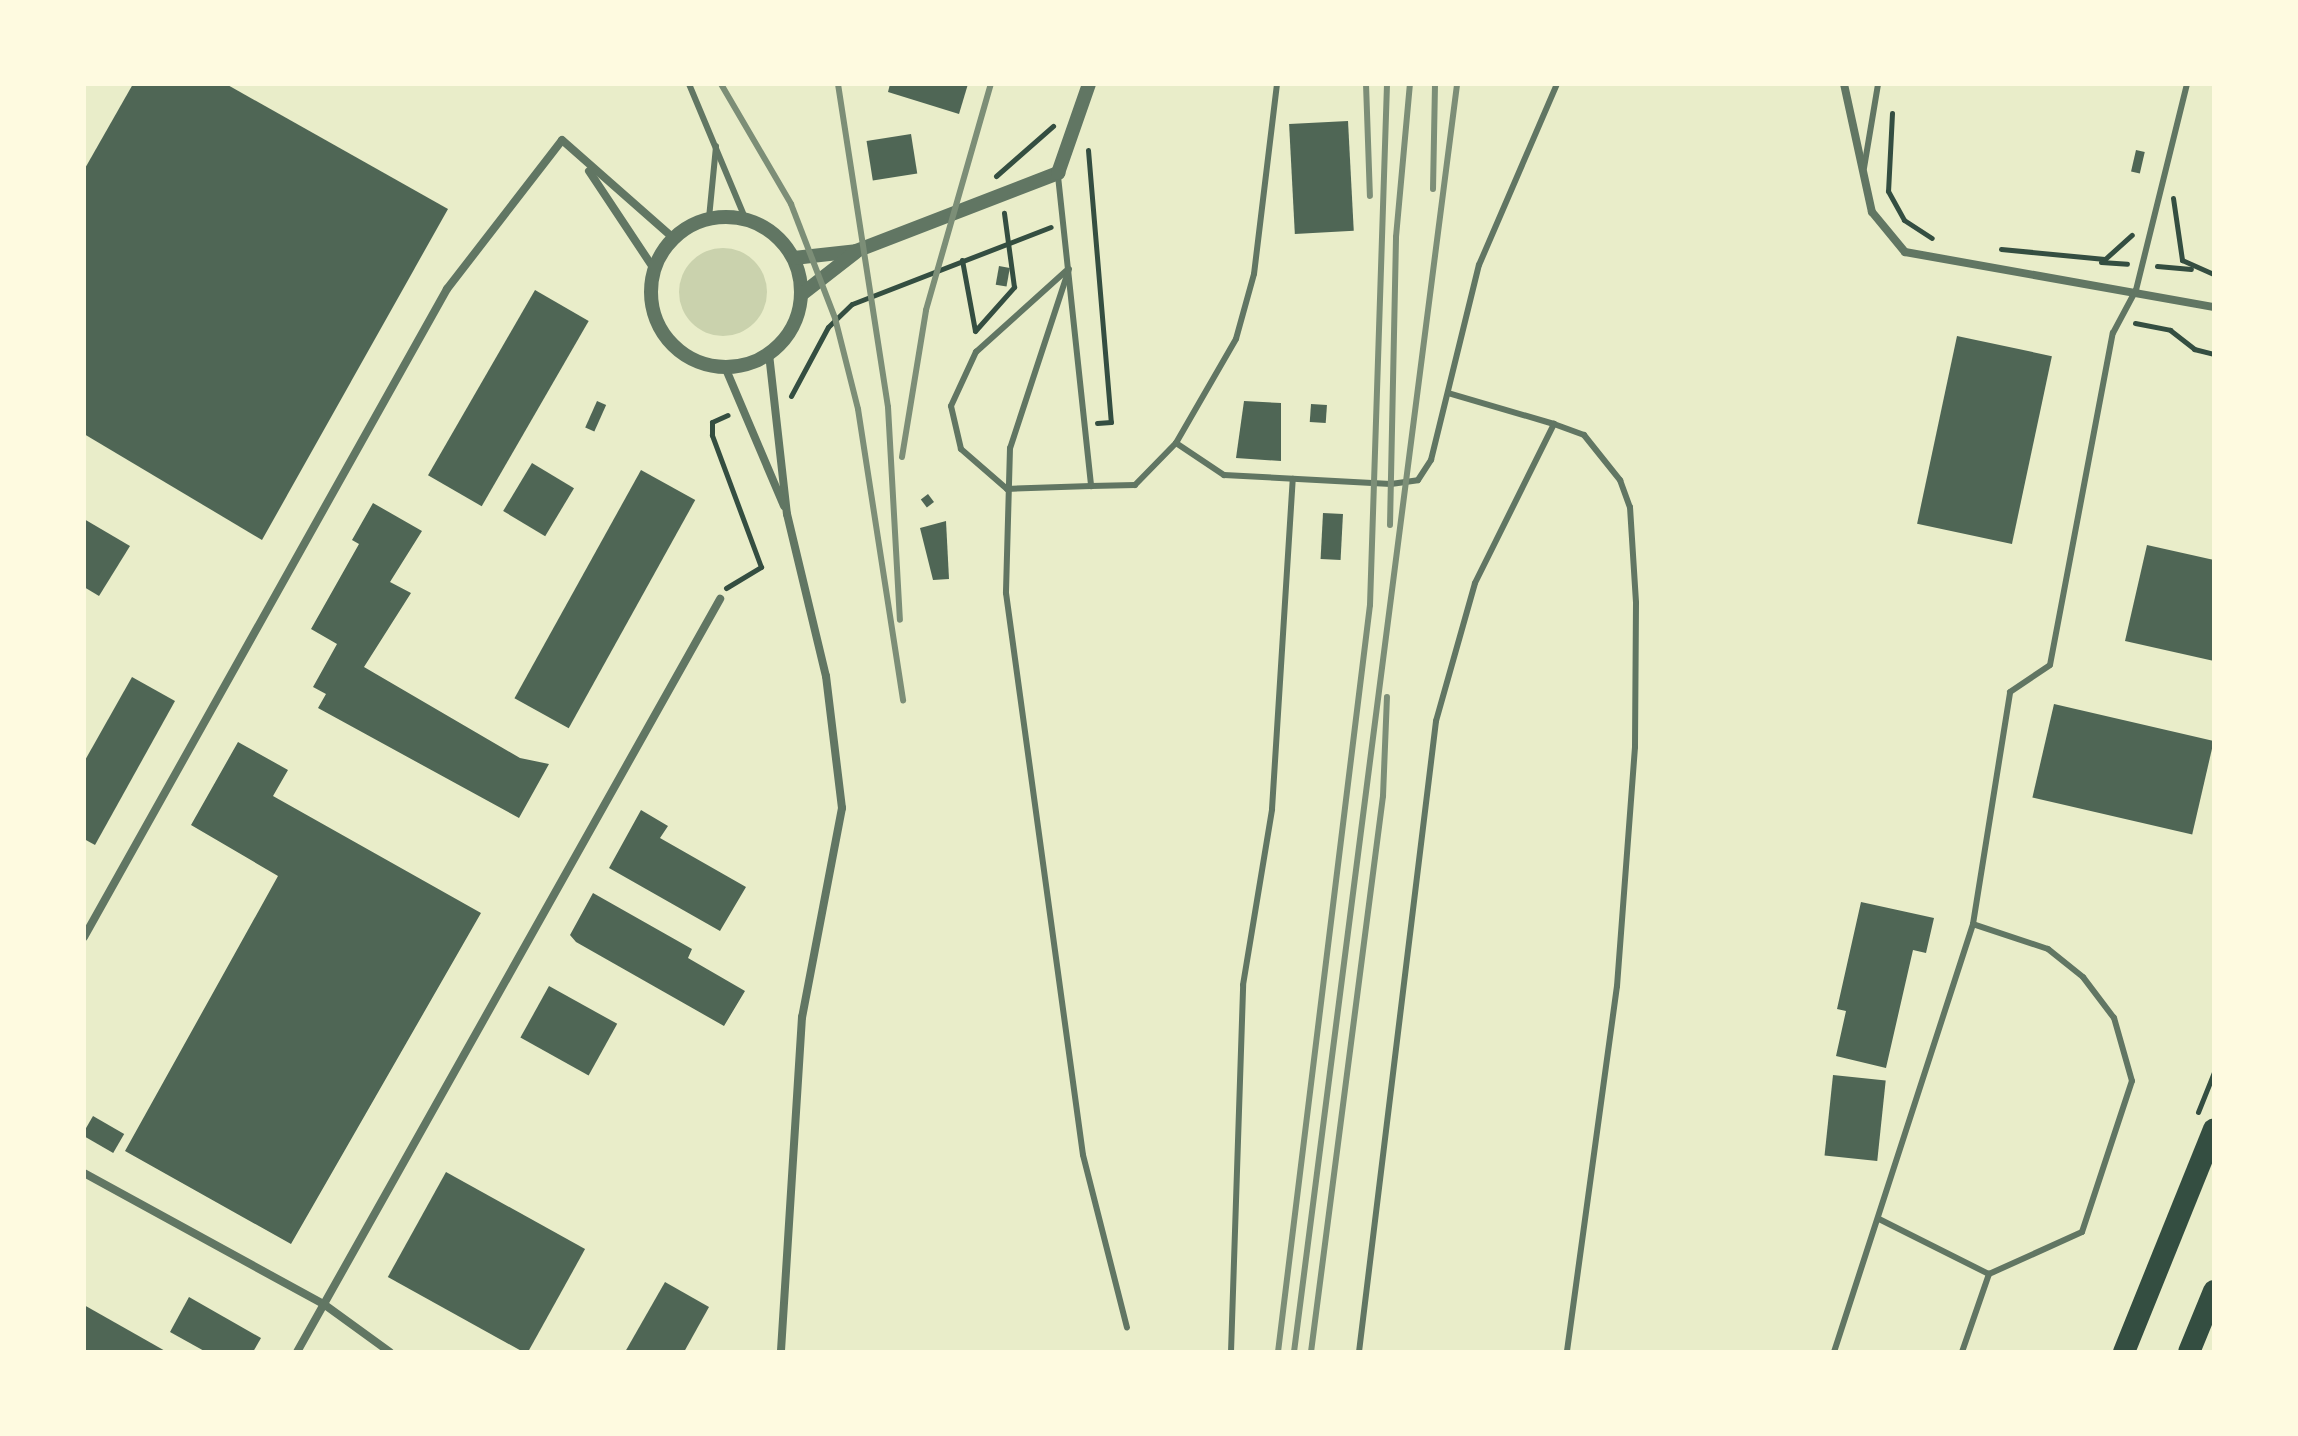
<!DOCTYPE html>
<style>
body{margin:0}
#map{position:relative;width:2298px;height:1436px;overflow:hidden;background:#e9edc9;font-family:"Noto Sans",sans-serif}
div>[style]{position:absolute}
.green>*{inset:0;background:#cad2ad}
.round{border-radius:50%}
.building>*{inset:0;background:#4f6655;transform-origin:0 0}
.path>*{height:5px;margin:-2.5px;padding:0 2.5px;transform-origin:2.5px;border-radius:2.5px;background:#344e41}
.service>*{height:6px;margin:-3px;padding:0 3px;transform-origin:3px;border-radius:3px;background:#617663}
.minor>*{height:8px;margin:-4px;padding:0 4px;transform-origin:4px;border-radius:4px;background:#617663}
.tertiary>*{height:14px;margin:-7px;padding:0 7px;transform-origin:7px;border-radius:7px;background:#617663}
.tertiary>.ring{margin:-7px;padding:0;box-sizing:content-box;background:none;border:14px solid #617663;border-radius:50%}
.trunk>*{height:22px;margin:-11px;padding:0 11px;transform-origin:11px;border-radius:11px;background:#344e41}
.rail>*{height:6px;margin:-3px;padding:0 3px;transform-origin:3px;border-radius:3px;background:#7c8e77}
span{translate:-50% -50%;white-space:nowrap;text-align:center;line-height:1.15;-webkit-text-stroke:6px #fefae0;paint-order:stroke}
.frame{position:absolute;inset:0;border:86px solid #fefae0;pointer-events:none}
</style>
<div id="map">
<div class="green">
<i class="round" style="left:679px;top:248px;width:88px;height:88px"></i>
</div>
<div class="building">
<i style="clip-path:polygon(133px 84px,226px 84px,448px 209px,262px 540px,84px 434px,84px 170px)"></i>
<i style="clip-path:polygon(890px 84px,968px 84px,959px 114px,888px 92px)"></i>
<i style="left:1348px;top:121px;width:110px;height:59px;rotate:87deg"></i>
<i style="left:911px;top:134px;width:40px;height:45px;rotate:81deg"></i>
<i style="left:2136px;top:150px;width:9px;height:22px;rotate:13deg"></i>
<i style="left:999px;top:266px;width:11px;height:19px;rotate:10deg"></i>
<i style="left:535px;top:290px;width:62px;height:214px;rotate:30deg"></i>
<i style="left:1957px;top:336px;width:97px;height:192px;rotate:12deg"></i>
<i style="left:597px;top:401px;width:10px;height:29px;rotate:24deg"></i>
<i style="clip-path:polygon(1244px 401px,1281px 403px,1281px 461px,1236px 458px)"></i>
<i style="left:1311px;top:404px;width:16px;height:18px;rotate:4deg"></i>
<i style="left:532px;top:463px;width:49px;height:56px;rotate:31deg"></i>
<i style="left:641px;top:470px;width:62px;height:261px;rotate:29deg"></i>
<i style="left:928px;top:494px;width:10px;height:9px;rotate:53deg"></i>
<i style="clip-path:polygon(373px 503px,422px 531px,390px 582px,411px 593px,364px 667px,520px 758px,549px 764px,519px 818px,318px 708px,326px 694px,313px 687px,337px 644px,311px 629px,359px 544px,352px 540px)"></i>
<i style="left:1323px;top:513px;width:20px;height:46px;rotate:3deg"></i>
<i style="clip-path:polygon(84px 519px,130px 546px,99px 596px,84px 587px)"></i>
<i style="clip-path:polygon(946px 521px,949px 579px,933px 580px,920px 528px)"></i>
<i style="clip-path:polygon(2147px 545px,2214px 560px,2214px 661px,2125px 641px)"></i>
<i style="clip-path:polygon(132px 677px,175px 701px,95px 845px,84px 839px,84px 762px)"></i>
<i style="left:2054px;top:704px;width:164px;height:96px;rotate:13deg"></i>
<i style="clip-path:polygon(238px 742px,288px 770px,273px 796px,481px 913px,291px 1244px,125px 1151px,278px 876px,191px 825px)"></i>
<i style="clip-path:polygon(641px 810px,668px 826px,660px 838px,746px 887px,720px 931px,609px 868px)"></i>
<i style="clip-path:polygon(593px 893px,692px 949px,688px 958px,745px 991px,724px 1026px,576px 942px,570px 935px)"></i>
<i style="clip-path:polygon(1861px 902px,1934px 918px,1926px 953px,1913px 950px,1886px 1068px,1836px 1056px,1846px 1011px,1837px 1009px)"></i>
<i style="left:549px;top:986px;width:78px;height:59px;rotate:29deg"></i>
<i style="left:1833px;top:1075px;width:53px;height:81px;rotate:6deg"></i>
<i style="left:93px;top:1116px;width:36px;height:22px;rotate:30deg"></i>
<i style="left:446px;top:1172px;width:159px;height:120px;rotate:29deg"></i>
<i style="clip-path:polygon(665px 1282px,709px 1307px,684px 1352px,625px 1352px)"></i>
<i style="clip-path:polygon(189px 1297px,261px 1338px,253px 1352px,206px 1352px,170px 1332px)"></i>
<i style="clip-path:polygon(84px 1305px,167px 1352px,84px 1352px)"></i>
</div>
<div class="path">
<i style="left:1892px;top:113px;width:78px;rotate:92.9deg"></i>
<i style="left:1888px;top:191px;width:33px;rotate:61deg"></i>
<i style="left:1904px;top:220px;width:33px;rotate:33deg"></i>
<i style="left:1088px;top:150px;width:273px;rotate:85.2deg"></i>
<i style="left:1111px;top:422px;width:14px;rotate:176deg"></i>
<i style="left:996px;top:176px;width:76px;rotate:-41.3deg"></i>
<i style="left:2173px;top:198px;width:63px;rotate:81.7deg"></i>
<i style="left:2182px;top:260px;width:35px;rotate:24deg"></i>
<i style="left:2001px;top:249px;width:104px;rotate:5.5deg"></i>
<i style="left:2105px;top:259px;width:36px;rotate:-42deg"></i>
<i style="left:962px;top:260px;width:72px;rotate:79.6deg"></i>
<i style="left:975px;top:331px;width:59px;rotate:-48.4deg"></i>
<i style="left:1014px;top:287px;width:75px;rotate:-97.7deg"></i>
<i style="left:2101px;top:262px;width:26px;rotate:4deg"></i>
<i style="left:2157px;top:266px;width:34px;rotate:5deg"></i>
<i style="left:2135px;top:323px;width:36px;rotate:11deg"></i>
<i style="left:2170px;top:330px;width:31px;rotate:38deg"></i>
<i style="left:2194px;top:349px;width:21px;rotate:14deg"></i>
<i style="left:791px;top:396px;width:78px;rotate:-61.8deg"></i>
<i style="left:828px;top:327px;width:33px;rotate:-44deg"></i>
<i style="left:852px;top:304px;width:213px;rotate:-21.2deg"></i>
<i style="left:726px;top:588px;width:41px;rotate:-31deg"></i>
<i style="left:761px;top:567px;width:141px;rotate:-110.4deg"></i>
<i style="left:712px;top:435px;width:13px;rotate:-90deg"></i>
<i style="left:712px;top:422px;width:17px;rotate:-24deg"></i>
<i style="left:2198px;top:1112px;width:43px;rotate:-68.2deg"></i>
</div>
<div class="service">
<i style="left:689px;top:84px;width:145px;rotate:67.3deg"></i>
<i style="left:1277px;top:84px;width:191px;rotate:96.9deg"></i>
<i style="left:1254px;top:274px;width:67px;rotate:105.5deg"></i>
<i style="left:1236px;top:339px;width:120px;rotate:120deg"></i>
<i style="left:1176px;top:443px;width:58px;rotate:33.7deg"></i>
<i style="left:1224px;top:475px;width:167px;rotate:3.1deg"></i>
<i style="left:1391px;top:484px;width:27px;rotate:-8deg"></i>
<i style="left:1418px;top:480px;width:24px;rotate:-57deg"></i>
<i style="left:1431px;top:460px;width:201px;rotate:-76.2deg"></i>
<i style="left:1479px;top:265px;width:197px;rotate:-66.7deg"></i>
<i style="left:1864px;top:168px;width:85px;rotate:-80.5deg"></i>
<i style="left:1058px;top:176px;width:312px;rotate:83.9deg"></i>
<i style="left:1091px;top:486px;width:84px;rotate:178deg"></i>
<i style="left:1007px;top:489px;width:61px;rotate:-139deg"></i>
<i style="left:961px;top:449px;width:44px;rotate:-103.1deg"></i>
<i style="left:951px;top:406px;width:60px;rotate:-65.2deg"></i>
<i style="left:976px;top:352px;width:121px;rotate:-42deg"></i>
<i style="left:709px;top:218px;width:72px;rotate:-84.4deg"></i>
<i style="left:1069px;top:269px;width:188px;rotate:108.2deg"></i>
<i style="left:1010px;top:448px;width:145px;rotate:91.6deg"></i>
<i style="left:1006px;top:593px;width:567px;rotate:82.2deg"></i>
<i style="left:1083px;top:1155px;width:178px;rotate:75.7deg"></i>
<i style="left:1554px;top:424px;width:32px;rotate:20deg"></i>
<i style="left:1584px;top:435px;width:58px;rotate:51.3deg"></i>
<i style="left:1620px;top:480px;width:29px;rotate:70deg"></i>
<i style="left:1630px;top:507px;width:96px;rotate:86.4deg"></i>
<i style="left:1636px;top:603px;width:144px;rotate:90.4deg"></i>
<i style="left:1635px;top:747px;width:240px;rotate:94.3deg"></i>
<i style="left:1617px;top:986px;width:369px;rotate:97.8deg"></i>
<i style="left:1091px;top:486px;width:44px;rotate:-1.3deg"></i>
<i style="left:1135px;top:485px;width:59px;rotate:-45.7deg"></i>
<i style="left:1879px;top:1219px;width:123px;rotate:26.6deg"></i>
<i style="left:1231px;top:1352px;width:367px;rotate:-88.1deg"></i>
<i style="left:1243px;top:985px;width:178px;rotate:-80.6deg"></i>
<i style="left:1272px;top:809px;width:331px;rotate:-86.4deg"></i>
<i style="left:1359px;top:1352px;width:636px;rotate:-83.04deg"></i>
<i style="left:1436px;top:721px;width:143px;rotate:-74.2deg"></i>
<i style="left:1475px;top:583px;width:178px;rotate:-63.6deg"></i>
<i style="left:1554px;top:424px;width:110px;rotate:-163.7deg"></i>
<i style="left:1834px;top:1352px;width:450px;rotate:-72deg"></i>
<i style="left:1973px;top:924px;width:235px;rotate:-80.9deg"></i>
<i style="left:2010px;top:692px;width:48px;rotate:-34deg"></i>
<i style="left:2050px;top:665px;width:338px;rotate:-79.3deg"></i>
<i style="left:2113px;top:333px;width:49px;rotate:-61.9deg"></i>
<i style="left:2136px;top:290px;width:212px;rotate:-76.1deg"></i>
<i style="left:1962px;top:1352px;width:83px;rotate:-70.9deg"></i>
<i style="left:1989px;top:1274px;width:102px;rotate:-24.3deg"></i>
<i style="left:2082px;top:1232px;width:159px;rotate:-71.7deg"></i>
<i style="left:2132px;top:1081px;width:66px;rotate:-105.9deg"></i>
<i style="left:2114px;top:1018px;width:51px;rotate:-127.1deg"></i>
<i style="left:2083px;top:977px;width:45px;rotate:-141.3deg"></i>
<i style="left:2048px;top:949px;width:79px;rotate:-161.6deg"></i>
</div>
<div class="minor">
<i style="left:1844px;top:84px;width:131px;rotate:77.7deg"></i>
<i style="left:1872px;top:212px;width:52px;rotate:50.5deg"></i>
<i style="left:1905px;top:252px;width:314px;rotate:10.1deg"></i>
<i style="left:589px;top:171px;width:118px;rotate:56.4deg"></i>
<i style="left:769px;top:354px;width:161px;rotate:83.6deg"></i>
<i style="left:787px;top:514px;width:167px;rotate:76.5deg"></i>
<i style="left:826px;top:676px;width:133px;rotate:83.1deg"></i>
<i style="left:842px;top:808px;width:213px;rotate:100.8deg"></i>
<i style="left:802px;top:1017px;width:336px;rotate:93.6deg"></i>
<i style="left:725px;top:367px;width:151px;rotate:67deg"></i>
<i style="left:84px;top:937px;width:743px;rotate:-60.74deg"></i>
<i style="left:447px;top:289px;width:188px;rotate:-52.3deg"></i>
<i style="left:562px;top:140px;width:148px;rotate:41.4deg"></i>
<i style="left:84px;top:1173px;width:275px;rotate:28.7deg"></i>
<i style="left:325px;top:1305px;width:80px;rotate:35.9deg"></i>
<i style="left:297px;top:1352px;width:864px;rotate:-60.67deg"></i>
</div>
<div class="tertiary">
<i class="ring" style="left:651px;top:217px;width:136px;height:136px"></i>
<i style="left:794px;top:258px;width:62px;rotate:-6.4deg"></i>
<i style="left:856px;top:251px;width:217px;rotate:-21.1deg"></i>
<i style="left:1058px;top:173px;width:94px;rotate:-70.8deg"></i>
<i style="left:802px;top:294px;width:68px;rotate:-37.9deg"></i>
</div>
<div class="trunk">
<i style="left:2124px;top:1352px;width:240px;rotate:-68deg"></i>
<i style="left:2189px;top:1352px;width:66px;rotate:-67.7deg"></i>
</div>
<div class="rail">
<i style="left:721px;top:84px;width:139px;rotate:59.7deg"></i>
<i style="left:791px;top:204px;width:122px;rotate:68.9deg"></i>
<i style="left:835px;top:318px;width:94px;rotate:75.8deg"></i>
<i style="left:858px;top:409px;width:295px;rotate:81.2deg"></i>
<i style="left:838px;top:84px;width:327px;rotate:81.2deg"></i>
<i style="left:888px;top:407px;width:213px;rotate:86.8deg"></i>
<i style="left:1366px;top:84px;width:112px;rotate:88deg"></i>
<i style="left:1433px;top:189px;width:105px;rotate:-88.9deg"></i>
<i style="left:902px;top:457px;width:149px;rotate:-80.7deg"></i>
<i style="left:926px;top:310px;width:235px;rotate:-74deg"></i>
<i style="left:1390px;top:525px;width:288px;rotate:-88.8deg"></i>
<i style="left:1396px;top:237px;width:154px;rotate:-84.8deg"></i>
<i style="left:1278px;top:1352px;width:753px;rotate:-82.98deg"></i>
<i style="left:1370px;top:605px;width:521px;rotate:-88.13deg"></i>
<i style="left:1294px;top:1352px;width:1278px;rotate:-82.67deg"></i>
<i style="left:1311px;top:1352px;width:561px;rotate:-82.62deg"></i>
<i style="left:1383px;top:796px;width:99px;rotate:-87.7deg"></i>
</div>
<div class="frame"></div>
</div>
